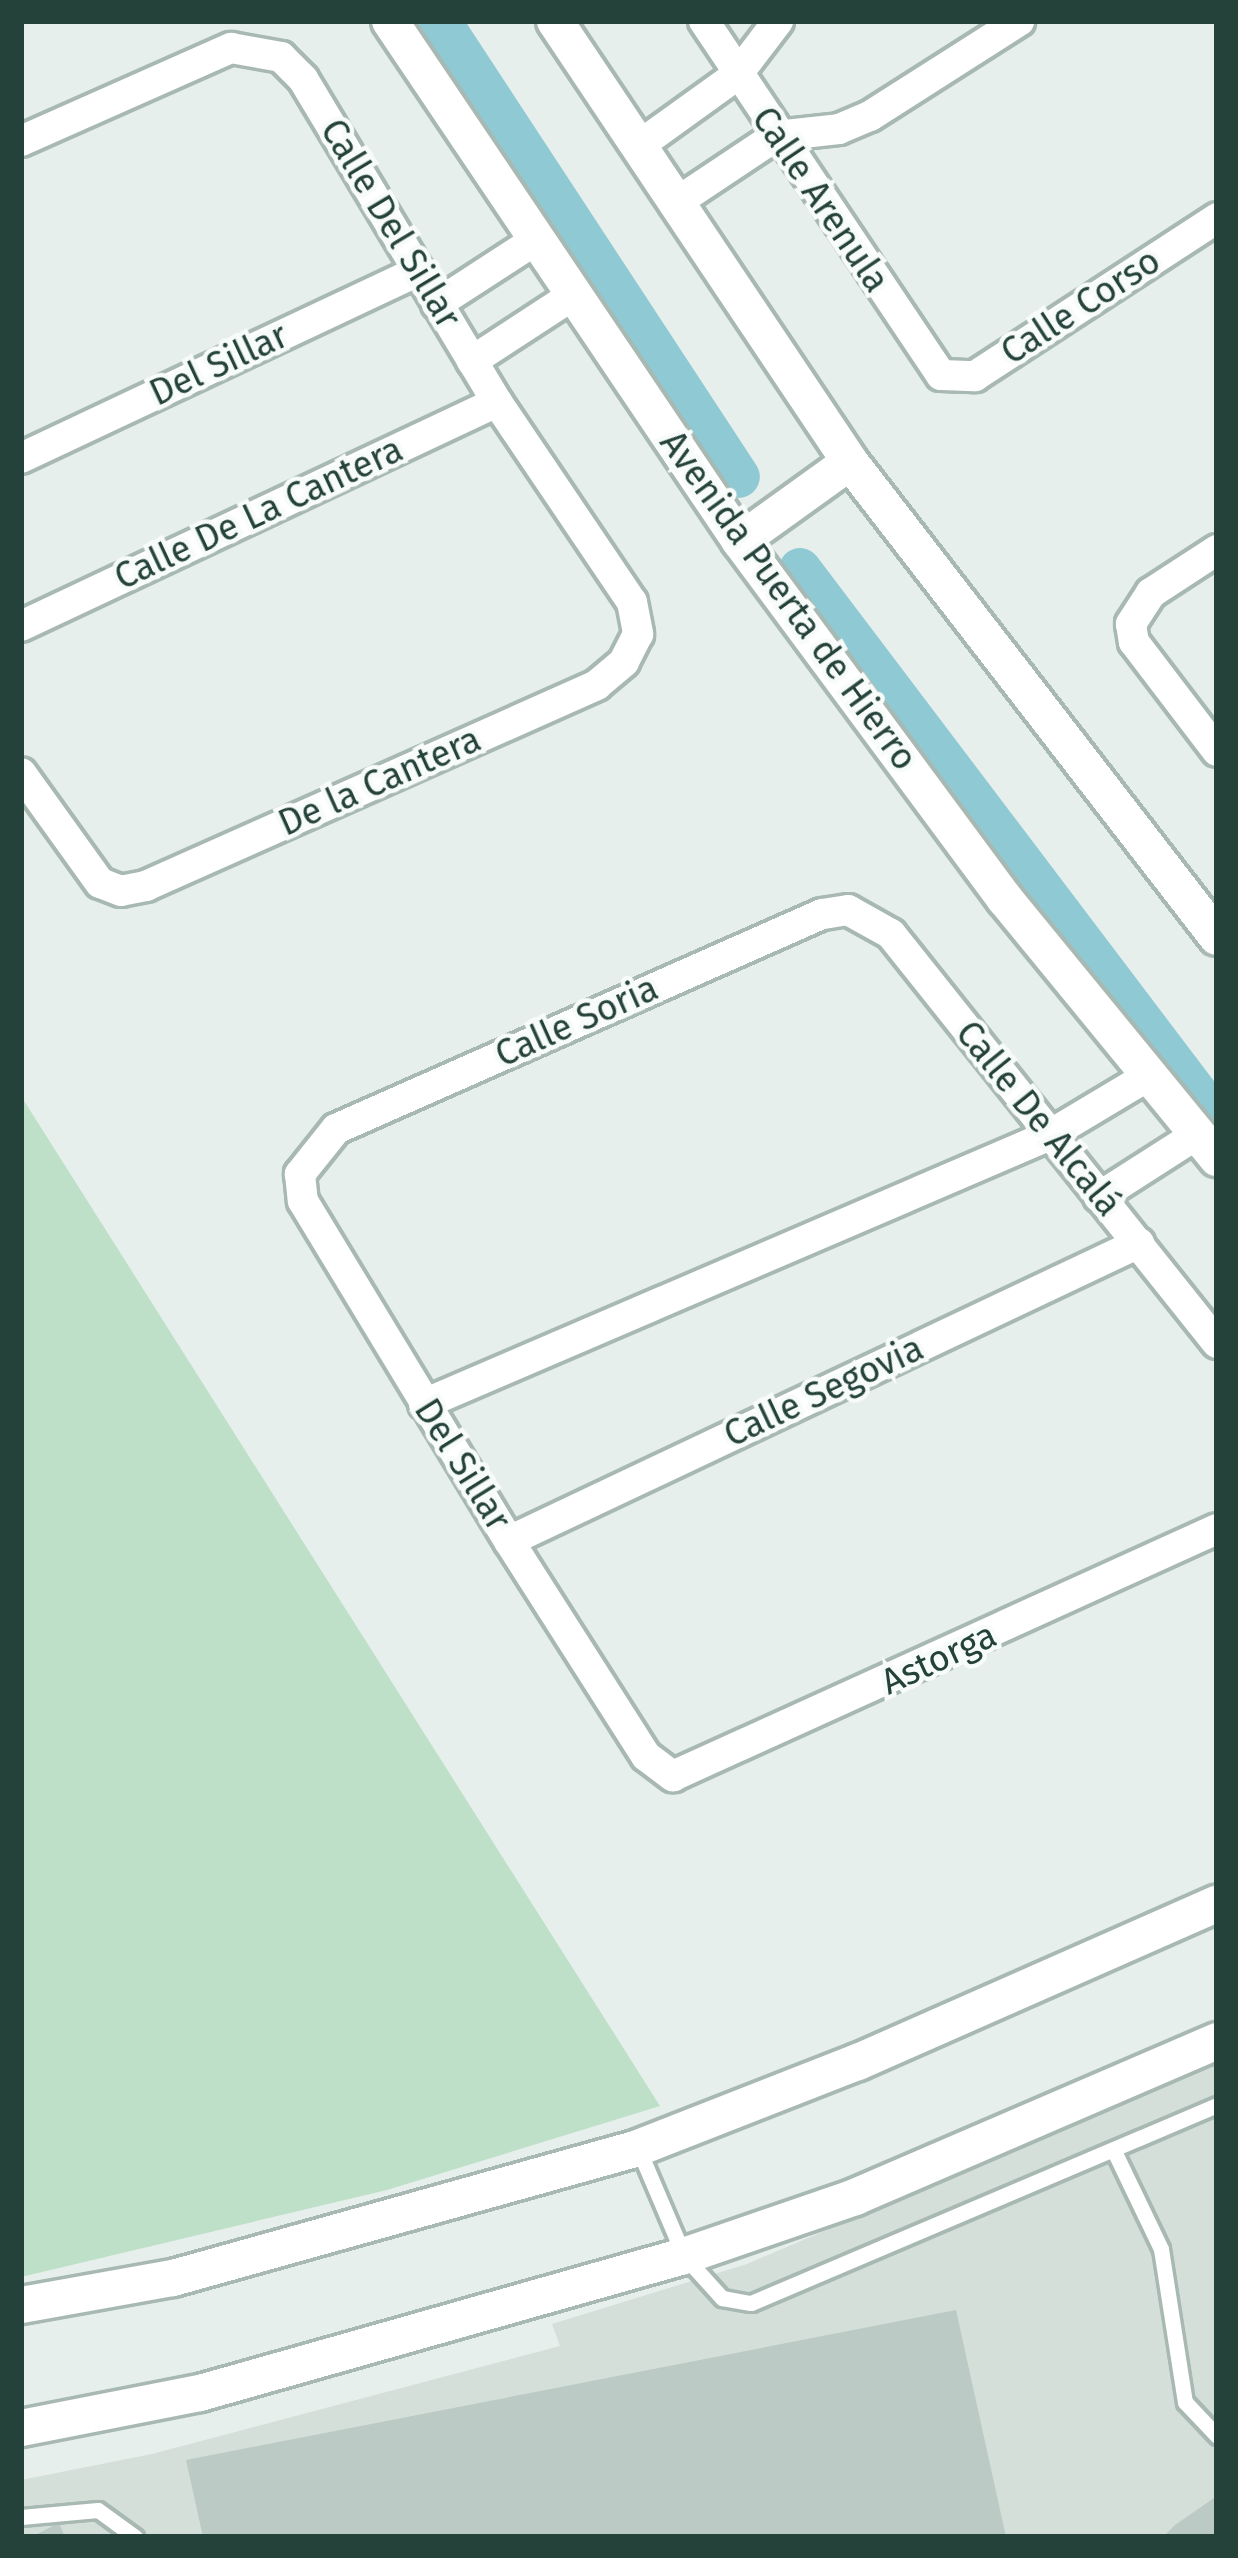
<!DOCTYPE html>
<meta charset="utf-8">
<style>
body{margin:0}
#map{position:relative;width:1238px;height:2558px;overflow:hidden;background:#e6efeb;font-family:"Fira Sans",sans-serif}
div>[style]{position:absolute}
.built>*{inset:0;background:#d4dfda}
.green>*{inset:0;background:#bfe0c8}
.canal>*{height:42px;margin:-21px;padding:0 21px;transform-origin:21px;border-radius:21px;background:#8ec9d4}
.building>*{inset:0;background:#bbcac4}
.roads{filter:drop-shadow(3px 0 #a8b8b2) drop-shadow(-3px 0 #a8b8b2) drop-shadow(0 3px #a8b8b2) drop-shadow(0 -3px #a8b8b2)}
.service>*{height:15px;margin:-7.5px;padding:0 7.5px;transform-origin:7.5px;border-radius:7.5px;background:#fff}
.minor>*{height:30px;margin:-15px;padding:0 15px;transform-origin:15px;border-radius:15px;background:#fff}
.tertiary>*{height:36px;margin:-18px;padding:0 18px;transform-origin:18px;border-radius:18px;background:#fff}
span{translate:-50% -50%;white-space:nowrap;text-align:center;line-height:1.15;-webkit-text-stroke:9px #f7fbf9;paint-order:stroke}
.street-label{font-size:36px;color:#24423a}
.frame{position:absolute;inset:0;border:24px solid #24423a;pointer-events:none}
</style>
<div id="map">
<div class="built">
<i style="clip-path:polygon(1217px 2064px,1217px 2537px,21px 2537px,21px 2480px,152px 2454px,560px 2346px,552px 2324px,747px 2264px)"></i>
</div>
<div class="green">
<i style="clip-path:polygon(21px 1096px,660px 2106px,387px 2190px,21px 2277px)"></i>
</div>
<div class="canal">
<i style="left:440px;top:21px;width:545px;rotate:56.75deg"></i>
<i style="left:800px;top:569px;width:691px;rotate:52.88deg"></i>
</div>
<div class="building">
<i style="clip-path:polygon(956px 2310px,1006px 2537px,203px 2537px,186px 2460px)"></i>
<i style="clip-path:polygon(1217px 2496px,1217px 2537px,1163px 2537px,1175px 2525px)"></i>
<i style="clip-path:polygon(59px 2523px,65px 2537px,31px 2537px)"></i>
</div>
<div class="roads">
<div class="service">
<i style="left:638px;top:2148px;width:117px;rotate:66.9deg"></i>
<i style="left:684px;top:2256px;width:57px;rotate:47.9deg"></i>
<i style="left:722px;top:2298px;width:29px;rotate:10deg"></i>
<i style="left:751px;top:2303px;width:506px;rotate:-23.02deg"></i>
<i style="left:1115px;top:2153px;width:106px;rotate:64.4deg"></i>
<i style="left:1161px;top:2249px;width:155px;rotate:81.1deg"></i>
<i style="left:1185px;top:2402px;width:47px;rotate:46.7deg"></i>
<i style="left:21px;top:2517px;width:77px;rotate:-5.2deg"></i>
<i style="left:98px;top:2510px;width:46px;rotate:36.1deg"></i>
</div>
<div class="minor">
<i style="left:704px;top:21px;width:426px;rotate:56.2deg"></i>
<i style="left:941px;top:375px;width:34px;rotate:2deg"></i>
<i style="left:975px;top:376px;width:289px;rotate:-33.1deg"></i>
<i style="left:21px;top:141px;width:230px;rotate:-23.9deg"></i>
<i style="left:231px;top:48px;width:51px;rotate:10.2deg"></i>
<i style="left:281px;top:57px;width:31px;rotate:45deg"></i>
<i style="left:303px;top:79px;width:377px;rotate:59deg"></i>
<i style="left:497px;top:402px;width:241px;rotate:56deg"></i>
<i style="left:632px;top:602px;width:33px;rotate:79deg"></i>
<i style="left:638px;top:634px;width:31px;rotate:117deg"></i>
<i style="left:624px;top:662px;width:35px;rotate:140deg"></i>
<i style="left:597px;top:685px;width:494px;rotate:156deg"></i>
<i style="left:146px;top:886px;width:25px;rotate:169deg"></i>
<i style="left:121px;top:891px;width:22px;rotate:-159deg"></i>
<i style="left:100px;top:883px;width:135px;rotate:-125.7deg"></i>
<i style="left:637px;top:147px;width:123px;rotate:-35.8deg"></i>
<i style="left:737px;top:75px;width:68px;rotate:-52.8deg"></i>
<i style="left:674px;top:204px;width:123px;rotate:-33.7deg"></i>
<i style="left:776px;top:136px;width:63px;rotate:-6.3deg"></i>
<i style="left:839px;top:129px;width:34px;rotate:-23deg"></i>
<i style="left:870px;top:116px;width:177px;rotate:-32.5deg"></i>
<i style="left:437px;top:304px;width:116px;rotate:-33deg"></i>
<i style="left:472px;top:361px;width:117px;rotate:-33.1deg"></i>
<i style="left:21px;top:458px;width:438px;rotate:-25.2deg"></i>
<i style="left:1217px;top:550px;width:79px;rotate:146.9deg"></i>
<i style="left:1151px;top:593px;width:37px;rotate:123deg"></i>
<i style="left:1131px;top:624px;width:18px;rotate:81deg"></i>
<i style="left:1134px;top:642px;width:137px;rotate:52.7deg"></i>
<i style="left:21px;top:626px;width:526px;rotate:-25.2deg"></i>
<i style="left:1099px;top:1197px;width:119px;rotate:-32.6deg"></i>
<i style="left:1217px;top:1343px;width:523px;rotate:-128.56deg"></i>
<i style="left:891px;top:934px;width:49px;rotate:-150.8deg"></i>
<i style="left:848px;top:910px;width:26px;rotate:171deg"></i>
<i style="left:822px;top:914px;width:531px;rotate:156.14deg"></i>
<i style="left:336px;top:1129px;width:58px;rotate:128.7deg"></i>
<i style="left:300px;top:1174px;width:27px;rotate:84deg"></i>
<i style="left:303px;top:1201px;width:398px;rotate:58.8deg"></i>
<i style="left:509px;top:1541px;width:255px;rotate:57.5deg"></i>
<i style="left:646px;top:1756px;width:34px;rotate:37deg"></i>
<i style="left:673px;top:1776px;width:597px;rotate:-24.42deg"></i>
<i style="left:424px;top:1404px;width:679px;rotate:-23.24deg"></i>
<i style="left:1048px;top:1136px;width:119px;rotate:-30.9deg"></i>
<i style="left:509px;top:1541px;width:697px;rotate:-25.31deg"></i>
</div>
<div class="tertiary">
<i style="left:390px;top:21px;width:627px;rotate:56.06deg"></i>
<i style="left:740px;top:541px;width:445px;rotate:53.5deg"></i>
<i style="left:1005px;top:899px;width:335px;rotate:50.7deg"></i>
<i style="left:555px;top:21px;width:531px;rotate:56.22deg"></i>
<i style="left:850px;top:462px;width:600px;rotate:52.31deg"></i>
<i style="left:740px;top:541px;width:135px;rotate:-35.7deg"></i>
<i style="left:21px;top:2305px;width:154px;rotate:-10.1deg"></i>
<i style="left:173px;top:2278px;width:483px;rotate:-15.6deg"></i>
<i style="left:638px;top:2148px;width:236px;rotate:-21.4deg"></i>
<i style="left:858px;top:2062px;width:392px;rotate:-23.8deg"></i>
<i style="left:21px;top:2428px;width:182px;rotate:-11.1deg"></i>
<i style="left:200px;top:2393px;width:503px;rotate:-15.8deg"></i>
<i style="left:684px;top:2256px;width:181px;rotate:-19deg"></i>
<i style="left:855px;top:2197px;width:394px;rotate:-23.3deg"></i>
</div>
</div>
<div class="street-label">
<span style="left:820px;top:200px;rotate:56deg">Calle Arenula</span>
<span style="left:390px;top:224px;rotate:59deg">Calle Del Sillar</span>
<span style="left:1081px;top:307px;rotate:-33deg">Calle Corso</span>
<span style="left:219px;top:365px;rotate:-25deg">Del Sillar</span>
<span style="left:259px;top:514px;rotate:-25deg">Calle De La Cantera</span>
<span style="left:788px;top:601px;rotate:54deg">Avenida Puerta de Hierro</span>
<span style="left:380px;top:782px;rotate:-24deg">De la Cantera</span>
<span style="left:577px;top:1022px;rotate:-24deg">Calle Soria</span>
<span style="left:1038px;top:1119px;rotate:51deg">Calle De Alcalá</span>
<span style="left:824px;top:1392px;rotate:-25deg">Calle Segovia</span>
<span style="left:462px;top:1465px;rotate:58deg">Del Sillar</span>
<span style="left:939px;top:1659px;rotate:-25deg">Astorga</span>
</div>
<div class="frame"></div>
</div>
